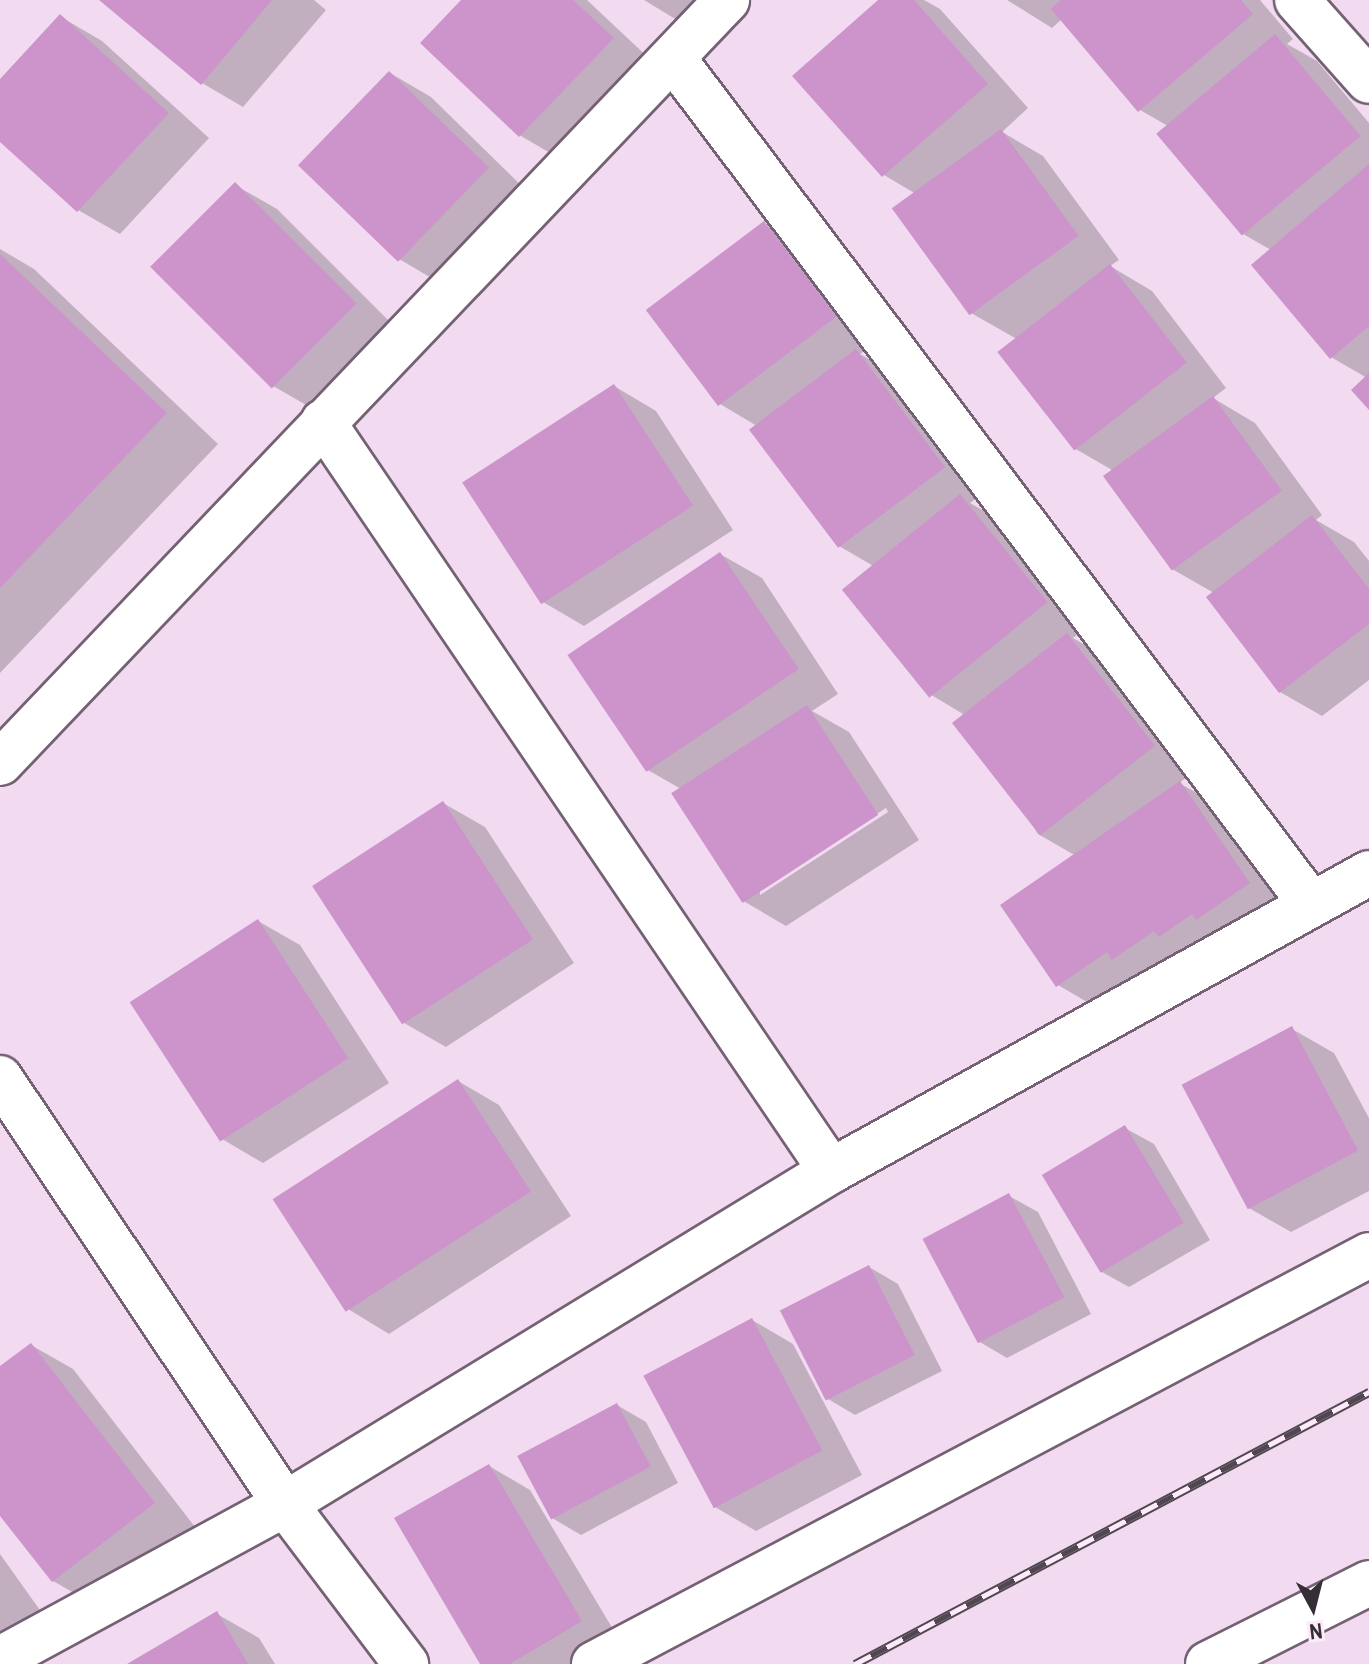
<!DOCTYPE html>
<style>
body{margin:0}
#map{position:relative;width:1369px;height:1664px;overflow:hidden;background:#f2dbf1;font-family:"Archivo Narrow",sans-serif}
div>[style]{position:absolute}
.shadow>*{inset:0;background:#0003}
.building>*{inset:0;background:#cd93cb;transform-origin:0 0}
.roads{filter:drop-shadow(2px 0 #746173) drop-shadow(-2px 0 #746173) drop-shadow(0 2px #746173) drop-shadow(0 -2px #746173)}
.minor>*{height:44px;margin:-22px;padding:0 22px;transform-origin:22px;border-radius:22px;background:#fff}
.rail>*{height:9px;margin-top:-4.5px;transform-origin:0;background:repeating-linear-gradient(90deg,#fdeafb 0 18px,#514751 0 36px);box-sizing:border-box;border-block:2px solid #514751}
span{translate:-50% -50%;white-space:nowrap;text-align:center;line-height:1.15;-webkit-text-stroke:7px #fdeafb;paint-order:stroke}
.north{position:absolute;left:1273px;top:1568px;width:80px;height:80px;-webkit-text-stroke:6px #fdeafb;paint-order:stroke;rotate:173deg;font-size:22px;font-weight:700;line-height:32px;text-align:center;color:#362e36}
.north::after{content:'';display:block;margin:auto;width:28px;height:36px;background:#362e36;clip-path:polygon(50% 0,100% 100%,50% 72%,0 100%)}
</style>
<div id="map">
<div class="shadow">
<i style="clip-path:polygon(102px 0,314px 0,326px 10px,243px 107px,202px 83px)"></i>
<i style="clip-path:polygon(463px 0,587px 0,654px 63px,562px 160px,521px 136px,423px 43px)"></i>
<i style="clip-path:polygon(644px 0,716px 0,690px 28px)"></i>
<i style="clip-path:polygon(881px 0,924px 0,940px 9px,1028px 108px,1002px 132px,1043px 156px,1119px 260px,1110px 266px,1152px 291px,1226px 388px,1213px 398px,1255px 423px,1322px 515px,1316px 520px,1354px 542px,1369px 561px,1369px 680px,1322px 716px,1280px 692px,1214px 593px,1172px 569px,1112px 470px,1074px 448px,1015px 338px,971px 313px,916px 194px,884px 175px)"></i>
<i style="clip-path:polygon(1007px 0,1260px 0,1293px 39px,1287px 44px,1317px 61px,1369px 123px,1369px 407px,1367px 378px,1331px 357px,1271px 250px,1243px 234px,1168px 126px,1140px 110px,1062px 19px,1052px 28px)"></i>
<i style="clip-path:polygon(61px 17px,102px 41px,209px 138px,120px 234px,78px 210px,0 139px,0 82px)"></i>
<i style="clip-path:polygon(390px 73px,431px 97px,529px 193px,440px 283px,399px 259px,301px 165px)"></i>
<i style="clip-path:polygon(235px 185px,277px 209px,397px 329px,315px 410px,273px 386px)"></i>
<i style="clip-path:polygon(764px 224px,806px 248px,877px 342px,860px 354px,898px 376px,985px 492px,970px 503px,1002px 521px,1089px 625px,1073px 638px,1109px 659px,1195px 771px,1179px 783px,1222px 807px,1291px 907px,1099px 1009px,1058px 985px,1076px 856px,1038px 834px,963px 714px,933px 696px,875px 567px,839px 546px,757px 426px,720px 404px)"></i>
<i style="clip-path:polygon(0 249px,34px 269px,218px 444px,0 673px)"></i>
<i style="clip-path:polygon(614px 386px,656px 411px,733px 530px,584px 626px,543px 602px)"></i>
<i style="clip-path:polygon(evenodd,720px 554px,762px 578px,838px 694px,812px 711px,849px 732px,919px 840px,786px 926px,745px 902px,681px 789px,646px 769px,720px 554px,886px 808px,888px 812px,760px 895px,760px 890px,886px 808px)"></i>
<i style="clip-path:polygon(443px 803px,485px 827px,574px 963px,446px 1047px,404px 1023px)"></i>
<i style="clip-path:polygon(258px 921px,300px 945px,389px 1083px,263px 1163px,222px 1139px)"></i>
<i style="clip-path:polygon(1292px 1029px,1334px 1053px,1369px 1118px,1369px 1191px,1291px 1232px,1249px 1208px)"></i>
<i style="clip-path:polygon(458px 1081px,499px 1105px,571px 1216px,389px 1334px,348px 1309px)"></i>
<i style="clip-path:polygon(1125px 1128px,1154px 1144px,1210px 1240px,1129px 1287px,1100px 1271px)"></i>
<i style="clip-path:polygon(1009px 1196px,1038px 1212px,1091px 1314px,1007px 1358px,978px 1341px)"></i>
<i style="clip-path:polygon(869px 1267px,898px 1284px,942px 1371px,855px 1415px,823px 1396px)"></i>
<i style="clip-path:polygon(752px 1320px,793px 1344px,862px 1475px,756px 1531px,715px 1507px)"></i>
<i style="clip-path:polygon(31px 1345px,73px 1369px,195px 1527px,95px 1605px,53px 1581px,0 1512px,0 1369px)"></i>
<i style="clip-path:polygon(617px 1405px,646px 1422px,678px 1483px,581px 1535px,552px 1518px)"></i>
<i style="clip-path:polygon(489px 1466px,530px 1490px,623px 1646px,592px 1664px,483px 1664px)"></i>
<i style="clip-path:polygon(0 1554px,47px 1620px,0 1653px)"></i>
<i style="clip-path:polygon(217px 1614px,259px 1638px,275px 1664px,131px 1664px)"></i>
</div>
<div class="building">
<i style="clip-path:polygon(99px 0,272px 0,201px 85px)"></i>
<i style="clip-path:polygon(461px 0,573px 0,614px 38px,519px 137px,420px 43px)"></i>
<i style="clip-path:polygon(878px 0,914px 0,988px 84px,882px 177px,792px 76px)"></i>
<i style="clip-path:polygon(1061px 0,1241px 0,1253px 14px,1138px 112px,1051px 9px)"></i>
<i style="clip-path:polygon(60px 14px,169px 113px,77px 212px,0 142px,0 79px)"></i>
<i style="left:1275px;top:34px;width:133px;height:155px;rotate:50deg"></i>
<i style="left:389px;top:71px;width:139px;height:131px;rotate:44deg"></i>
<i style="left:1001px;top:129px;width:132px;height:135px;rotate:54deg"></i>
<i style="clip-path:polygon(1369px 164px,1369px 326px,1330px 359px,1251px 265px)"></i>
<i style="left:235px;top:182px;width:172px;height:120px;rotate:45deg"></i>
<i style="left:764px;top:221px;width:120px;height:148px;rotate:53deg"></i>
<i style="clip-path:polygon(0 254px,167px 413px,0 588px)"></i>
<i style="left:1110px;top:264px;width:125px;height:143px;rotate:52deg"></i>
<i style="left:856px;top:349px;width:148px;height:134px;rotate:53deg"></i>
<i style="clip-path:polygon(1369px 373px,1369px 410px,1351px 390px)"></i>
<i style="left:614px;top:384px;width:145px;height:181px;rotate:57deg"></i>
<i style="left:1213px;top:396px;width:117px;height:136px;rotate:54deg"></i>
<i style="left:960px;top:494px;width:139px;height:152px;rotate:51deg"></i>
<i style="clip-path:polygon(1312px 515px,1369px 589px,1369px 624px,1279px 693px,1206px 597px)"></i>
<i style="left:720px;top:552px;width:141px;height:184px;rotate:56deg"></i>
<i style="left:1067px;top:633px;width:143px;height:146px;rotate:52deg"></i>
<i style="left:807px;top:705px;width:131px;height:162px;rotate:57deg"></i>
<i style="clip-path:polygon(1180px 781px,1250px 883px,1196px 920px,1192px 914px,1159px 937px,1154px 931px,1112px 960px,1107px 952px,1056px 987px,1000px 905px)"></i>
<i style="left:443px;top:801px;width:165px;height:156px;rotate:57deg"></i>
<i style="left:258px;top:919px;width:166px;height:153px;rotate:57deg"></i>
<i style="left:1292px;top:1026px;width:141px;height:125px;rotate:62deg"></i>
<i style="left:458px;top:1079px;width:134px;height:221px;rotate:57deg"></i>
<i style="left:1125px;top:1125px;width:114px;height:97px;rotate:59deg"></i>
<i style="left:1009px;top:1193px;width:118px;height:98px;rotate:62deg"></i>
<i style="left:869px;top:1265px;width:101px;height:100px;rotate:63deg"></i>
<i style="left:752px;top:1318px;width:150px;height:123px;rotate:62deg"></i>
<i style="clip-path:polygon(31px 1343px,155px 1503px,52px 1582px,0 1516px,0 1366px)"></i>
<i style="left:617px;top:1403px;width:72px;height:113px;rotate:62deg"></i>
<i style="clip-path:polygon(489px 1464px,582px 1621px,510px 1664px,480px 1664px,394px 1518px)"></i>
<i style="clip-path:polygon(217px 1611px,248px 1664px,127px 1664px)"></i>
</div>
<div class="roads">
<div class="minor">
<i style="left:1297px;top:0;width:108px;rotate:48.4deg"></i>
<i style="left:673px;top:58px;width:1060px;rotate:52.98deg"></i>
<i style="left:323px;top:422px;width:905px;rotate:55.85deg"></i>
<i style="left:0;top:763px;width:1054px;rotate:-46.38deg"></i>
<i style="left:0;top:1078px;width:513px;rotate:56.22deg"></i>
<i style="left:285px;top:1504px;width:201px;rotate:52.9deg"></i>
<i style="left:0;top:1659px;width:324px;rotate:-28.5deg"></i>
<i style="left:285px;top:1504px;width:640px;rotate:-31.38deg"></i>
<i style="left:831px;top:1171px;width:615px;rotate:-28.98deg"></i>
<i style="left:594px;top:1664px;width:876px;rotate:-27.82deg"></i>
<i style="left:1208px;top:1664px;width:180px;rotate:-26.7deg"></i>
</div>
</div>
<div class="rail">
<i style="left:855px;top:1664px;width:582px;rotate:-27.89deg"></i>
</div>
<div class="north">N</div>
</div>
